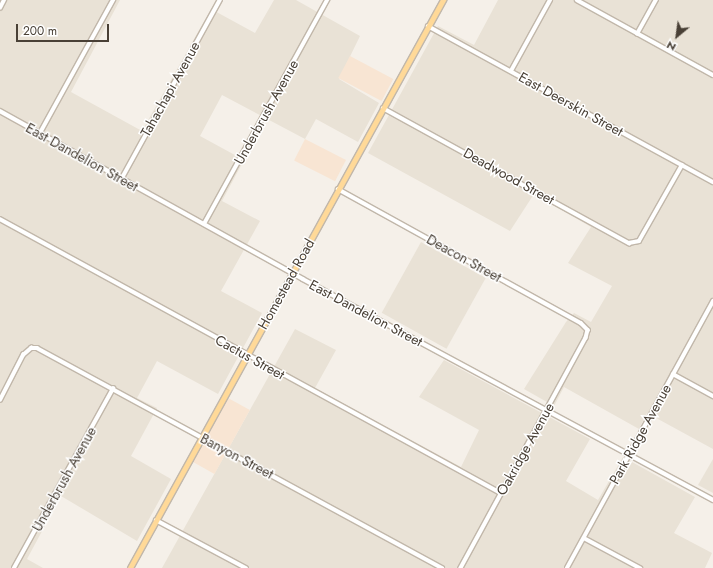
<!DOCTYPE html>
<style>
body{margin:0}
#map{position:relative;width:713px;height:568px;overflow:hidden;background:#f5f0e9;font-family:Jost,sans-serif}
div>[style]{position:absolute}
.residential>*{inset:0;background:#e9e2d6;transform-origin:0 0}
.commercial>*{inset:0;background:#f8e5d3;transform-origin:0 0}
.roads{filter:drop-shadow(1px 0 #c1b7aa) drop-shadow(-1px 0 #c1b7aa) drop-shadow(0 1px #c1b7aa) drop-shadow(0 -1px #c1b7aa)}
.minor>*{height:3.5px;margin:-1.75px;padding:0 1.75px;transform-origin:1.75px;border-radius:1.75px;background:#fff}
.major>*{height:4.5px;margin:-2.25px;padding:0 2.25px;transform-origin:2.25px;border-radius:2.25px;background:#ffd998}
span{translate:-50% -50%;white-space:nowrap;text-align:center;line-height:1.15;-webkit-text-stroke:3px #fff;paint-order:stroke}
.street-label{font-size:14px;color:#494036}
.north{position:absolute;left:657px;top:16px;width:40px;height:40px;-webkit-text-stroke:3px #fff;paint-order:stroke;rotate:209deg;font-size:11px;font-weight:700;line-height:16px;text-align:center;color:#494036}
.north::after{content:'';display:block;margin:auto;width:14px;height:18px;background:#494036;clip-path:polygon(50% 0,100% 100%,50% 72%,0 100%)}
.scale{position:absolute;left:16px;top:24px;width:93px;height:18px;box-sizing:border-box;border:2px solid #494036;border-top:0;padding-left:5px;font-size:12px;line-height:14px;white-space:nowrap;color:#494036;-webkit-text-stroke:3px #fff;paint-order:stroke}
</style>
<div id="map">
<div class="residential">
<i style="clip-path:polygon(0 0,120px 0,71px 92px,142px 131px,211px 9px,255px 33px,274px 0,296px 0,360px 36px,339px 79px,379px 103px,358px 142px,316px 119px,305px 139px,222px 95px,200px 136px,244px 160px,222px 201px,260px 221px,221px 291px,262px 313px,218px 394px,157px 361px,137px 398px,157px 408px,131px 456px,171px 479px,137px 541px,61px 496px,27px 559px,43px 568px,0 568px)"></i>
<i style="clip-path:polygon(498px 0,713px 0,713px 449px,647px 413px,639px 429px,564px 387px,554px 406px,524px 389px,566px 322px,574px 313px,591px 322px,612px 286px,568px 263px,591px 227px,534px 194px,510px 231px,368px 153px,438px 26px,474px 45px)"></i>
<i style="left:421px;top:242px;width:74px;height:81px;rotate:29deg"></i>
<i style="clip-path:polygon(295px 329px,336px 350px,315px 388px,461px 467px,479px 430px,419px 397px,444px 360px,590px 439px,566px 481px,598px 500px,623px 457px,695px 497px,674px 533px,712px 553px,705px 568px,162px 568px)"></i>
<i style="clip-path:polygon(713px 459px,713px 493px,698px 485px)"></i>
</div>
<div class="commercial">
<i style="left:350px;top:56px;width:49px;height:25px;rotate:28deg"></i>
<i style="left:305px;top:139px;width:46px;height:24px;rotate:27deg"></i>
<i style="left:228px;top:398px;width:25px;height:73px;rotate:29deg"></i>
</div>
<div class="roads">
<div class="minor">
<i style="left:577px;top:0;width:155px;rotate:28.9deg"></i>
<i style="left:0;top:8px;width:9px;rotate:-63deg"></i>
<i style="left:428px;top:26px;width:325px;rotate:28.7deg"></i>
<i style="left:637px;top:34px;width:39px;rotate:-61deg"></i>
<i style="left:511px;top:71px;width:81px;rotate:-61.2deg"></i>
<i style="left:383px;top:108px;width:281px;rotate:28.8deg"></i>
<i style="left:629px;top:243px;width:10px;rotate:-11deg"></i>
<i style="left:639px;top:241px;width:87px;rotate:-60.5deg"></i>
<i style="left:0;top:111px;width:346px;rotate:29deg"></i>
<i style="left:303px;top:279px;width:466px;rotate:28.3deg"></i>
<i style="left:40px;top:133px;width:152px;rotate:-61.2deg"></i>
<i style="left:122px;top:178px;width:203px;rotate:-61.2deg"></i>
<i style="left:338px;top:189px;width:277px;rotate:28.9deg"></i>
<i style="left:581px;top:323px;width:10px;rotate:45deg"></i>
<i style="left:588px;top:330px;width:8px;rotate:104deg"></i>
<i style="left:586px;top:338px;width:262px;rotate:118.5deg"></i>
<i style="left:0;top:219px;width:571px;rotate:28.67deg"></i>
<i style="left:204px;top:224px;width:256px;rotate:-61.2deg"></i>
<i style="left:673px;top:374px;width:46px;rotate:28.8deg"></i>
<i style="left:0;top:400px;width:51px;rotate:-62.9deg"></i>
<i style="left:23px;top:355px;width:11px;rotate:-41deg"></i>
<i style="left:31px;top:348px;width:6px"></i>
<i style="left:37px;top:348px;width:461px;rotate:28.5deg"></i>
<i style="left:156px;top:520px;width:102px;rotate:28.1deg"></i>
<i style="left:584px;top:538px;width:64px;rotate:28.2deg"></i>
<i style="left:14px;top:568px;width:205px;rotate:-61.1deg"></i>
<i style="left:567px;top:568px;width:304px;rotate:-61.3deg"></i>
</div>
<div class="major">
<i style="left:130px;top:568px;width:649px;rotate:-61.14deg"></i>
</div>
</div>
<div class="street-label">
<span style="left:170px;top:89px;rotate:-61deg">Tahachapi Avenue</span>
<span style="left:571px;top:104px;rotate:29deg">East Deerskin Street</span>
<span style="left:266px;top:112px;rotate:-61deg">Underbrush Avenue</span>
<span style="left:82px;top:157px;rotate:29deg">East Dandelion Street</span>
<span style="left:509px;top:176px;rotate:29deg">Deadwood Street</span>
<span style="left:464px;top:258px;rotate:29deg">Deacon Street</span>
<span style="left:286px;top:284px;rotate:-61deg">Homestead Road</span>
<span style="left:366px;top:313px;rotate:28deg">East Dandelion Street</span>
<span style="left:250px;top:357px;rotate:29deg">Cactus Street</span>
<span style="left:640px;top:434px;rotate:-61deg">Park Ridge Avenue</span>
<span style="left:525px;top:449px;rotate:-61deg">Oakridge Avenue</span>
<span style="left:237px;top:456px;rotate:28deg">Banyon Street</span>
<span style="left:64px;top:479px;rotate:-61deg">Underbrush Avenue</span>
</div>
<div class="north">N</div>
<div class="scale">200 m</div>
</div>
